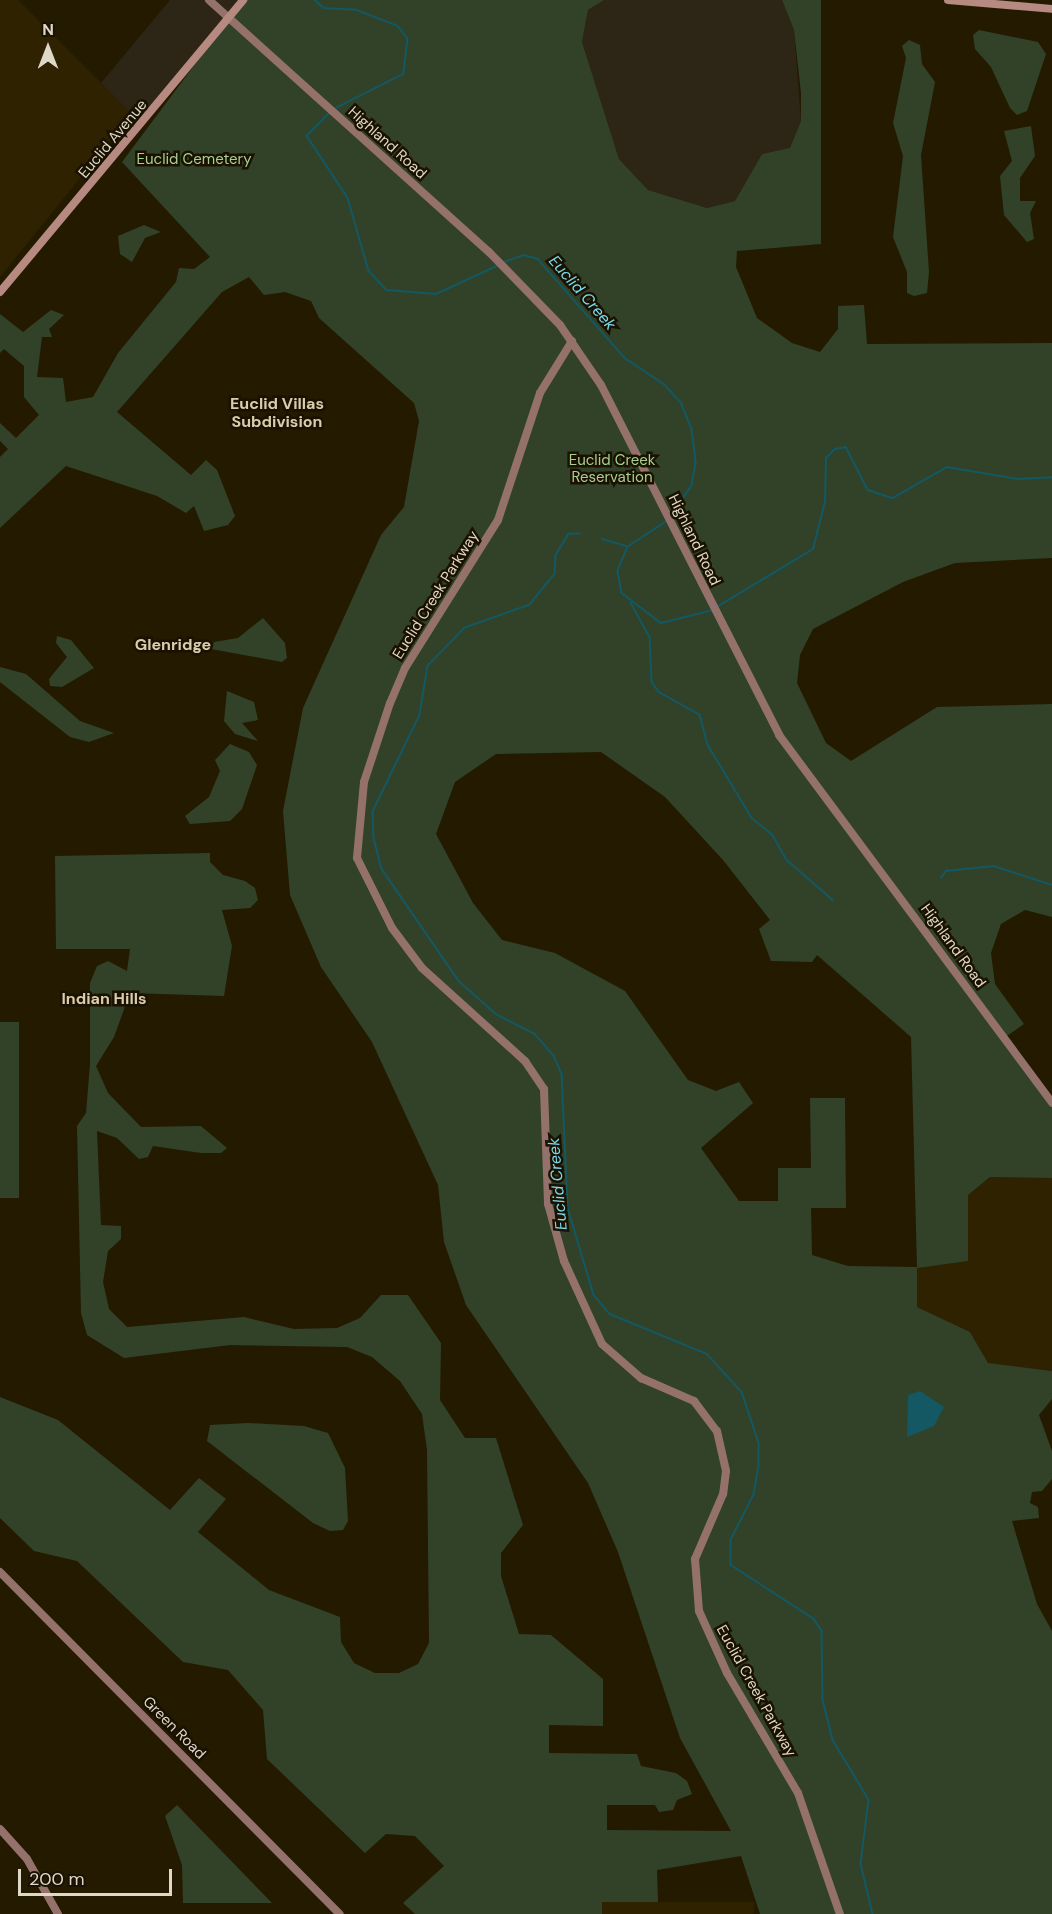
<!DOCTYPE html>
<style>
body{margin:0}
#map{position:relative;width:1052px;height:1914px;overflow:hidden;background:#241a00;font-family:"DM Sans",sans-serif}
div>[style]{position:absolute}
.commercial>*{inset:0;background:#2d2515}
.built>*{inset:0;background:#2f2200;transform-origin:0 0}
.green>*{inset:0;background:#314229;transform-origin:0 0}
.water>*{inset:0;background:#135862}
.stream>*{height:1.5px;margin:-0.75px;padding:0 0.75px;transform-origin:0.75px;border-radius:0.75px;background:#135862}
.secondary>*{height:8px;margin:-4px;padding:0 4px;transform-origin:4px;border-radius:4px;background:#94716b}
.primary>*{height:8px;margin:-4px;padding:0 4px;transform-origin:4px;border-radius:4px;background:#b68981}
span{translate:-50% -50%;white-space:nowrap;text-align:center;line-height:1.15;-webkit-text-stroke:5px #1a1100;paint-order:stroke}
.street-label{font-size:15px;color:#ded8c8}
.park-label{font-size:15px;color:#a5d092}
.water-label{font-size:16px;color:#78dcee;font-style:italic}
.neighbourhood-label{font-size:16px;color:#dacdad;font-weight:700}
.north{position:absolute;left:18px;top:18px;width:60px;height:60px;-webkit-text-stroke:4px #1a1100;paint-order:stroke;rotate:0deg;font-size:16px;font-weight:700;line-height:24px;text-align:center;color:#ded8c8}
.north::after{content:'';display:block;margin:auto;width:21px;height:27px;background:#ded8c8;clip-path:polygon(50% 0,100% 100%,50% 72%,0 100%)}
.scale{position:absolute;left:18px;top:1869px;width:154px;height:27px;box-sizing:border-box;border:3px solid #ded8c8;border-top:0;padding-left:8px;font-size:18px;line-height:21px;white-space:nowrap;color:#ded8c8;-webkit-text-stroke:4px #1a1100;paint-order:stroke}
</style>
<div id="map">
<div class="commercial">
<i style="clip-path:polygon(170px 0,243px 0,142px 125px,101px 83px)"></i>
<i style="clip-path:polygon(604px 0,782px 0,794px 30px,801px 121px,790px 149px,762px 154px,735px 201px,707px 208px,648px 190px,619px 159px,582px 42px,588px 10px)"></i>
</div>
<div class="built">
<i style="clip-path:polygon(0 0,18px 0,132px 114px,0 277px)"></i>
<i style="clip-path:polygon(990px 1177px,1052px 1178px,1052px 1371px,988px 1363px,970px 1332px,917px 1307px,917px 1267px,968px 1261px,968px 1195px)"></i>
<i style="left:602px;top:1902px;width:152px;height:12px"></i>
</div>
<div class="green">
<i style="clip-path:polygon(evenodd,243px 0,604px 0,588px 10px,582px 42px,619px 159px,648px 190px,707px 208px,735px 201px,762px 154px,790px 148px,801px 121px,801px 93px,794px 30px,782px 0,821px 0,821px 244px,737px 251px,736px 267px,757px 318px,792px 343px,820px 352px,838px 329px,838px 306px,864px 305px,867px 344px,1052px 343px,1052px 558px,955px 563px,903px 582px,813px 629px,800px 655px,797px 683px,826px 743px,851px 761px,937px 707px,1052px 704px,1052px 917px,1025px 910px,1001px 924px,991px 953px,995px 984px,1024px 1024px,1004px 1038px,1052px 1103px,1052px 1178px,990px 1177px,968px 1195px,968px 1261px,917px 1268px,917px 1307px,970px 1332px,988px 1363px,1052px 1371px,1052px 1399px,1039px 1415px,1052px 1451px,1052px 1479px,1042px 1491px,1032px 1492px,1030px 1503px,1038px 1507px,1039px 1518px,1012px 1521px,1037px 1604px,1052px 1631px,1052px 1914px,760px 1914px,741px 1856px,657px 1870px,658px 1902px,602px 1902px,602px 1914px,415px 1914px,403px 1903px,444px 1866px,415px 1836px,386px 1834px,365px 1853px,267px 1759px,263px 1710px,228px 1670px,183px 1662px,77px 1561px,34px 1551px,0 1518px,0 1397px,58px 1420px,170px 1510px,199px 1478px,226px 1499px,198px 1532px,269px 1590px,340px 1617px,341px 1642px,354px 1663px,375px 1673px,399px 1673px,418px 1664px,429px 1643px,427px 1450px,422px 1414px,400px 1381px,372px 1357px,347px 1347px,230px 1345px,124px 1358px,87px 1335px,81px 1313px,77px 1126px,86px 1113px,90px 1064px,90px 983px,97px 966px,108px 961px,127px 971px,130px 949px,56px 949px,55px 856px,210px 853px,210px 862px,223px 875px,245px 881px,255px 888px,258px 900px,250px 908px,222px 910px,232px 946px,224px 996px,130px 993px,114px 1037px,96px 1066px,108px 1093px,141px 1127px,201px 1126px,227px 1148px,221px 1153px,201px 1153px,153px 1146px,148px 1157px,139px 1159px,117px 1138px,97px 1131px,101px 1225px,121px 1226px,121px 1239px,108px 1251px,103px 1282px,109px 1309px,127px 1327px,244px 1317px,294px 1329px,337px 1328px,360px 1318px,381px 1295px,408px 1295px,441px 1343px,440px 1400px,465px 1438px,496px 1438px,523px 1525px,501px 1553px,501px 1576px,519px 1634px,551px 1635px,603px 1679px,603px 1726px,549px 1725px,549px 1753px,637px 1754px,641px 1766px,676px 1773px,687px 1781px,692px 1794px,677px 1800px,673px 1810px,659px 1812px,655px 1805px,607px 1805px,607px 1830px,731px 1831px,680px 1738px,618px 1552px,588px 1483px,466px 1305px,444px 1242px,438px 1185px,372px 1042px,321px 967px,290px 895px,283px 811px,303px 708px,381px 535px,404px 507px,419px 421px,414px 403px,319px 318px,311px 301px,285px 292px,264px 295px,249px 277px,222px 292px,117px 412px,191px 475px,206px 460px,217px 470px,235px 516px,228px 525px,204px 531px,194px 506px,186px 513px,157px 496px,66px 466px,0 528px,0 457px,8px 449px,0 441px,0 423px,16px 438px,39px 415px,24px 397px,24px 366px,4px 349px,0 353px,0 314px,23px 332px,51px 310px,64px 315px,49px 329px,52px 337px,42px 337px,37px 377px,63px 378px,66px 402px,93px 397px,118px 353px,176px 282px,179px 268px,194px 269px,210px 257px,122px 162px,243px 0,601px 752px,665px 797px,723px 860px,770px 920px,759px 929px,771px 961px,812px 962px,817px 955px,911px 1037px,917px 1267px,848px 1266px,812px 1255px,811px 1208px,846px 1208px,845px 1098px,810px 1098px,811px 1168px,778px 1168px,778px 1201px,739px 1201px,701px 1148px,753px 1103px,739px 1082px,716px 1091px,688px 1080px,625px 991px,555px 953px,502px 940px,473px 903px,436px 834px,455px 782px,496px 754px,601px 752px)"></i>
<i style="clip-path:polygon(979px 30px,1038px 42px,1046px 54px,1027px 111px,1017px 115px,1010px 108px,991px 67px,975px 49px,973px 35px)"></i>
<i style="clip-path:polygon(909px 40px,920px 45px,922px 64px,935px 82px,921px 155px,929px 272px,927px 293px,914px 296px,907px 293px,907px 272px,893px 237px,903px 156px,893px 123px,906px 58px,902px 46px)"></i>
<i style="clip-path:polygon(1031px 126px,1035px 156px,1020px 178px,1020px 201px,1036px 201px,1030px 213px,1034px 239px,1027px 242px,1004px 215px,1000px 176px,1012px 161px,1004px 131px)"></i>
<i style="clip-path:polygon(144px 225px,161px 232px,145px 238px,132px 262px,120px 254px,118px 236px)"></i>
<i style="clip-path:polygon(263px 618px,285px 643px,287px 658px,282px 662px,211px 649px,214px 642px,238px 638px)"></i>
<i style="clip-path:polygon(57px 636px,71px 640px,94px 668px,62px 687px,50px 686px,49px 679px,67px 657px,56px 643px)"></i>
<i style="clip-path:polygon(0 667px,26px 674px,80px 721px,114px 733px,89px 742px,70px 737px,0 682px)"></i>
<i style="clip-path:polygon(227px 691px,254px 702px,258px 720px,242px 723px,258px 741px,235px 734px,224px 721px)"></i>
<i style="clip-path:polygon(230px 744px,249px 752px,257px 765px,242px 809px,230px 821px,190px 824px,185px 816px,209px 797px,220px 771px,215px 760px)"></i>
<i style="left:0;top:1022px;width:19px;height:176px"></i>
<i style="clip-path:polygon(248px 1423px,304px 1426px,328px 1433px,345px 1468px,348px 1521px,343px 1530px,330px 1531px,313px 1523px,207px 1441px,210px 1425px)"></i>
<i style="clip-path:polygon(177px 1805px,272px 1903px,183px 1903px,182px 1865px,165px 1816px)"></i>
</div>
<div class="water">
<i style="clip-path:polygon(920px 1391px,944px 1407px,934px 1426px,907px 1437px,908px 1395px)"></i>
</div>
<div class="stream">
<i style="left:315px;top:0;width:12px;rotate:42deg"></i>
<i style="left:324px;top:8px;width:33px;rotate:3deg"></i>
<i style="left:357px;top:10px;width:44px;rotate:21.3deg"></i>
<i style="left:398px;top:26px;width:16px;rotate:52deg"></i>
<i style="left:408px;top:39px;width:35px;rotate:97deg"></i>
<i style="left:404px;top:74px;width:77px;rotate:153.1deg"></i>
<i style="left:329px;top:114px;width:31px;rotate:135deg"></i>
<i style="left:307px;top:136px;width:74px;rotate:56.5deg"></i>
<i style="left:348px;top:198px;width:76px;rotate:74deg"></i>
<i style="left:369px;top:271px;width:26px;rotate:47deg"></i>
<i style="left:387px;top:290px;width:49px;rotate:4.7deg"></i>
<i style="left:436px;top:294px;width:67px;rotate:-24.7deg"></i>
<i style="left:504px;top:262px;width:21px;rotate:-19deg"></i>
<i style="left:524px;top:255px;width:15px;rotate:16deg"></i>
<i style="left:538px;top:259px;width:132px;rotate:48.7deg"></i>
<i style="left:625px;top:358px;width:47px;rotate:33.7deg"></i>
<i style="left:664px;top:384px;width:25px;rotate:47deg"></i>
<i style="left:681px;top:402px;width:29px;rotate:68deg"></i>
<i style="left:692px;top:429px;width:34px;rotate:83deg"></i>
<i style="left:696px;top:463px;width:23px;rotate:100deg"></i>
<i style="left:692px;top:486px;width:37px;rotate:125deg"></i>
<i style="left:666px;top:522px;width:45px;rotate:146.7deg"></i>
<i style="left:628px;top:547px;width:26px;rotate:113deg"></i>
<i style="left:618px;top:571px;width:22px;rotate:80deg"></i>
<i style="left:622px;top:593px;width:49px;rotate:37.6deg"></i>
<i style="left:661px;top:623px;width:54px;rotate:-14deg"></i>
<i style="left:580px;top:534px;width:11px;rotate:180deg"></i>
<i style="left:569px;top:534px;width:26px;rotate:121deg"></i>
<i style="left:556px;top:556px;width:18px;rotate:93deg"></i>
<i style="left:555px;top:574px;width:40px;rotate:129deg"></i>
<i style="left:530px;top:605px;width:69px;rotate:160.5deg"></i>
<i style="left:465px;top:628px;width:53px;rotate:134.2deg"></i>
<i style="left:428px;top:666px;width:50px;rotate:99.3deg"></i>
<i style="left:420px;top:715px;width:108px;rotate:115.9deg"></i>
<i style="left:373px;top:812px;width:26px;rotate:88deg"></i>
<i style="left:374px;top:838px;width:32px;rotate:76deg"></i>
<i style="left:382px;top:869px;width:136px;rotate:55.5deg"></i>
<i style="left:459px;top:981px;width:50px;rotate:41.7deg"></i>
<i style="left:496px;top:1014px;width:44px;rotate:27.1deg"></i>
<i style="left:535px;top:1034px;width:29px;rotate:49deg"></i>
<i style="left:554px;top:1056px;width:20px;rotate:66deg"></i>
<i style="left:562px;top:1074px;width:134px;rotate:87.4deg"></i>
<i style="left:568px;top:1208px;width:91px;rotate:73.4deg"></i>
<i style="left:594px;top:1295px;width:25px;rotate:50deg"></i>
<i style="left:610px;top:1314px;width:105px;rotate:22.4deg"></i>
<i style="left:707px;top:1354px;width:52px;rotate:47.4deg"></i>
<i style="left:742px;top:1392px;width:54px;rotate:71.6deg"></i>
<i style="left:759px;top:1443px;width:23px;rotate:90deg"></i>
<i style="left:759px;top:1466px;width:29px;rotate:100deg"></i>
<i style="left:754px;top:1495px;width:51px;rotate:117.1deg"></i>
<i style="left:731px;top:1540px;width:25px;rotate:90deg"></i>
<i style="left:731px;top:1565px;width:99px;rotate:33deg"></i>
<i style="left:814px;top:1619px;width:14px;rotate:56deg"></i>
<i style="left:822px;top:1631px;width:69px;rotate:89.2deg"></i>
<i style="left:823px;top:1700px;width:41px;rotate:76deg"></i>
<i style="left:833px;top:1740px;width:70px;rotate:59deg"></i>
<i style="left:869px;top:1800px;width:64px;rotate:97.1deg"></i>
<i style="left:861px;top:1864px;width:51px;rotate:76.5deg"></i>
<i style="left:602px;top:539px;width:26px;rotate:16deg"></i>
<i style="left:631px;top:603px;width:39px;rotate:61deg"></i>
<i style="left:650px;top:637px;width:45px;rotate:87.5deg"></i>
<i style="left:652px;top:682px;width:12px;rotate:55deg"></i>
<i style="left:659px;top:692px;width:47px;rotate:29.3deg"></i>
<i style="left:700px;top:715px;width:31px;rotate:75deg"></i>
<i style="left:708px;top:745px;width:85px;rotate:58.9deg"></i>
<i style="left:752px;top:818px;width:26px;rotate:39deg"></i>
<i style="left:772px;top:834px;width:30px;rotate:60deg"></i>
<i style="left:787px;top:860px;width:61px;rotate:41deg"></i>
<i style="left:717px;top:607px;width:112px;rotate:-31.1deg"></i>
<i style="left:813px;top:549px;width:49px;rotate:-75.7deg"></i>
<i style="left:825px;top:502px;width:44px;rotate:-88.7deg"></i>
<i style="left:826px;top:458px;width:13px;rotate:-45deg"></i>
<i style="left:835px;top:449px;width:11px;rotate:-10deg"></i>
<i style="left:846px;top:447px;width:48px;rotate:62.9deg"></i>
<i style="left:868px;top:490px;width:26px;rotate:18deg"></i>
<i style="left:893px;top:498px;width:62px;rotate:-29.9deg"></i>
<i style="left:947px;top:467px;width:73px;rotate:9.5deg"></i>
<i style="left:1019px;top:479px;width:33px;rotate:-3deg"></i>
<i style="left:941px;top:878px;width:9px;rotate:-54deg"></i>
<i style="left:946px;top:871px;width:48px;rotate:-5.9deg"></i>
<i style="left:994px;top:866px;width:61px;rotate:18.1deg"></i>
</div>
<div class="secondary">
<i style="left:209px;top:0;width:377px;rotate:42deg"></i>
<i style="left:489px;top:252px;width:102px;rotate:45.8deg"></i>
<i style="left:560px;top:325px;width:73px;rotate:55.7deg"></i>
<i style="left:601px;top:385px;width:393px;rotate:63deg"></i>
<i style="left:779px;top:735px;width:458px;rotate:53.4deg"></i>
<i style="left:572px;top:341px;width:61px;rotate:121.6deg"></i>
<i style="left:540px;top:393px;width:134px;rotate:108.3deg"></i>
<i style="left:498px;top:520px;width:175px;rotate:122.1deg"></i>
<i style="left:405px;top:668px;width:38px;rotate:113deg"></i>
<i style="left:390px;top:703px;width:83px;rotate:108.2deg"></i>
<i style="left:364px;top:782px;width:76px;rotate:95.3deg"></i>
<i style="left:357px;top:858px;width:78px;rotate:63.4deg"></i>
<i style="left:392px;top:928px;width:50px;rotate:53.1deg"></i>
<i style="left:422px;top:968px;width:139px;rotate:42.1deg"></i>
<i style="left:525px;top:1061px;width:34px;rotate:56deg"></i>
<i style="left:544px;top:1089px;width:115px;rotate:88deg"></i>
<i style="left:548px;top:1204px;width:59px;rotate:74.3deg"></i>
<i style="left:564px;top:1261px;width:91px;rotate:65.4deg"></i>
<i style="left:602px;top:1344px;width:52px;rotate:41.1deg"></i>
<i style="left:641px;top:1378px;width:58px;rotate:23.5deg"></i>
<i style="left:694px;top:1401px;width:38px;rotate:53deg"></i>
<i style="left:717px;top:1431px;width:41px;rotate:77.3deg"></i>
<i style="left:726px;top:1471px;width:23px;rotate:97deg"></i>
<i style="left:723px;top:1494px;width:71px;rotate:113.3deg"></i>
<i style="left:695px;top:1559px;width:52px;rotate:85.6deg"></i>
<i style="left:699px;top:1611px;width:68px;rotate:65.7deg"></i>
<i style="left:727px;top:1673px;width:139px;rotate:59.4deg"></i>
<i style="left:798px;top:1793px;width:128px;rotate:70.9deg"></i>
<i style="left:0;top:1572px;width:482px;rotate:45.2deg"></i>
<i style="left:0;top:1829px;width:40px;rotate:48deg"></i>
<i style="left:27px;top:1859px;width:63px;rotate:60.6deg"></i>
</div>
<div class="primary">
<i style="left:948px;top:0;width:104px;rotate:4.9deg"></i>
<i style="left:0;top:292px;width:380px;rotate:-50.2deg"></i>
</div>
<div class="street-label">
<span style="left:113px;top:139px;rotate:-50deg">Euclid Avenue</span>
<span style="left:387px;top:143px;rotate:42deg">Highland Road</span>
<span style="left:694px;top:540px;rotate:64deg">Highland Road</span>
<span style="left:436px;top:595px;rotate:-58deg">Euclid Creek Parkway</span>
<span style="left:953px;top:946px;rotate:54deg">Highland Road</span>
<span style="left:756px;top:1691px;rotate:61deg">Euclid Creek Parkway</span>
<span style="left:174px;top:1728px;rotate:45deg">Green Road</span>
</div>
<div class="park-label">
<span style="left:194px;top:160px">Euclid Cemetery</span>
<span style="left:612px;top:469px">Euclid Creek<br>Reservation</span>
</div>
<div class="water-label">
<span style="left:582px;top:293px;rotate:49deg">Euclid Creek</span>
<span style="left:558px;top:1184px;rotate:-95deg">Euclid Creek</span>
</div>
<div class="neighbourhood-label">
<span style="left:277px;top:413px">Euclid Villas<br>Subdivision</span>
<span style="left:173px;top:645px">Glenridge</span>
<span style="left:104px;top:999px">Indian Hills</span>
</div>
<div class="north">N</div>
<div class="scale">200 m</div>
</div>
